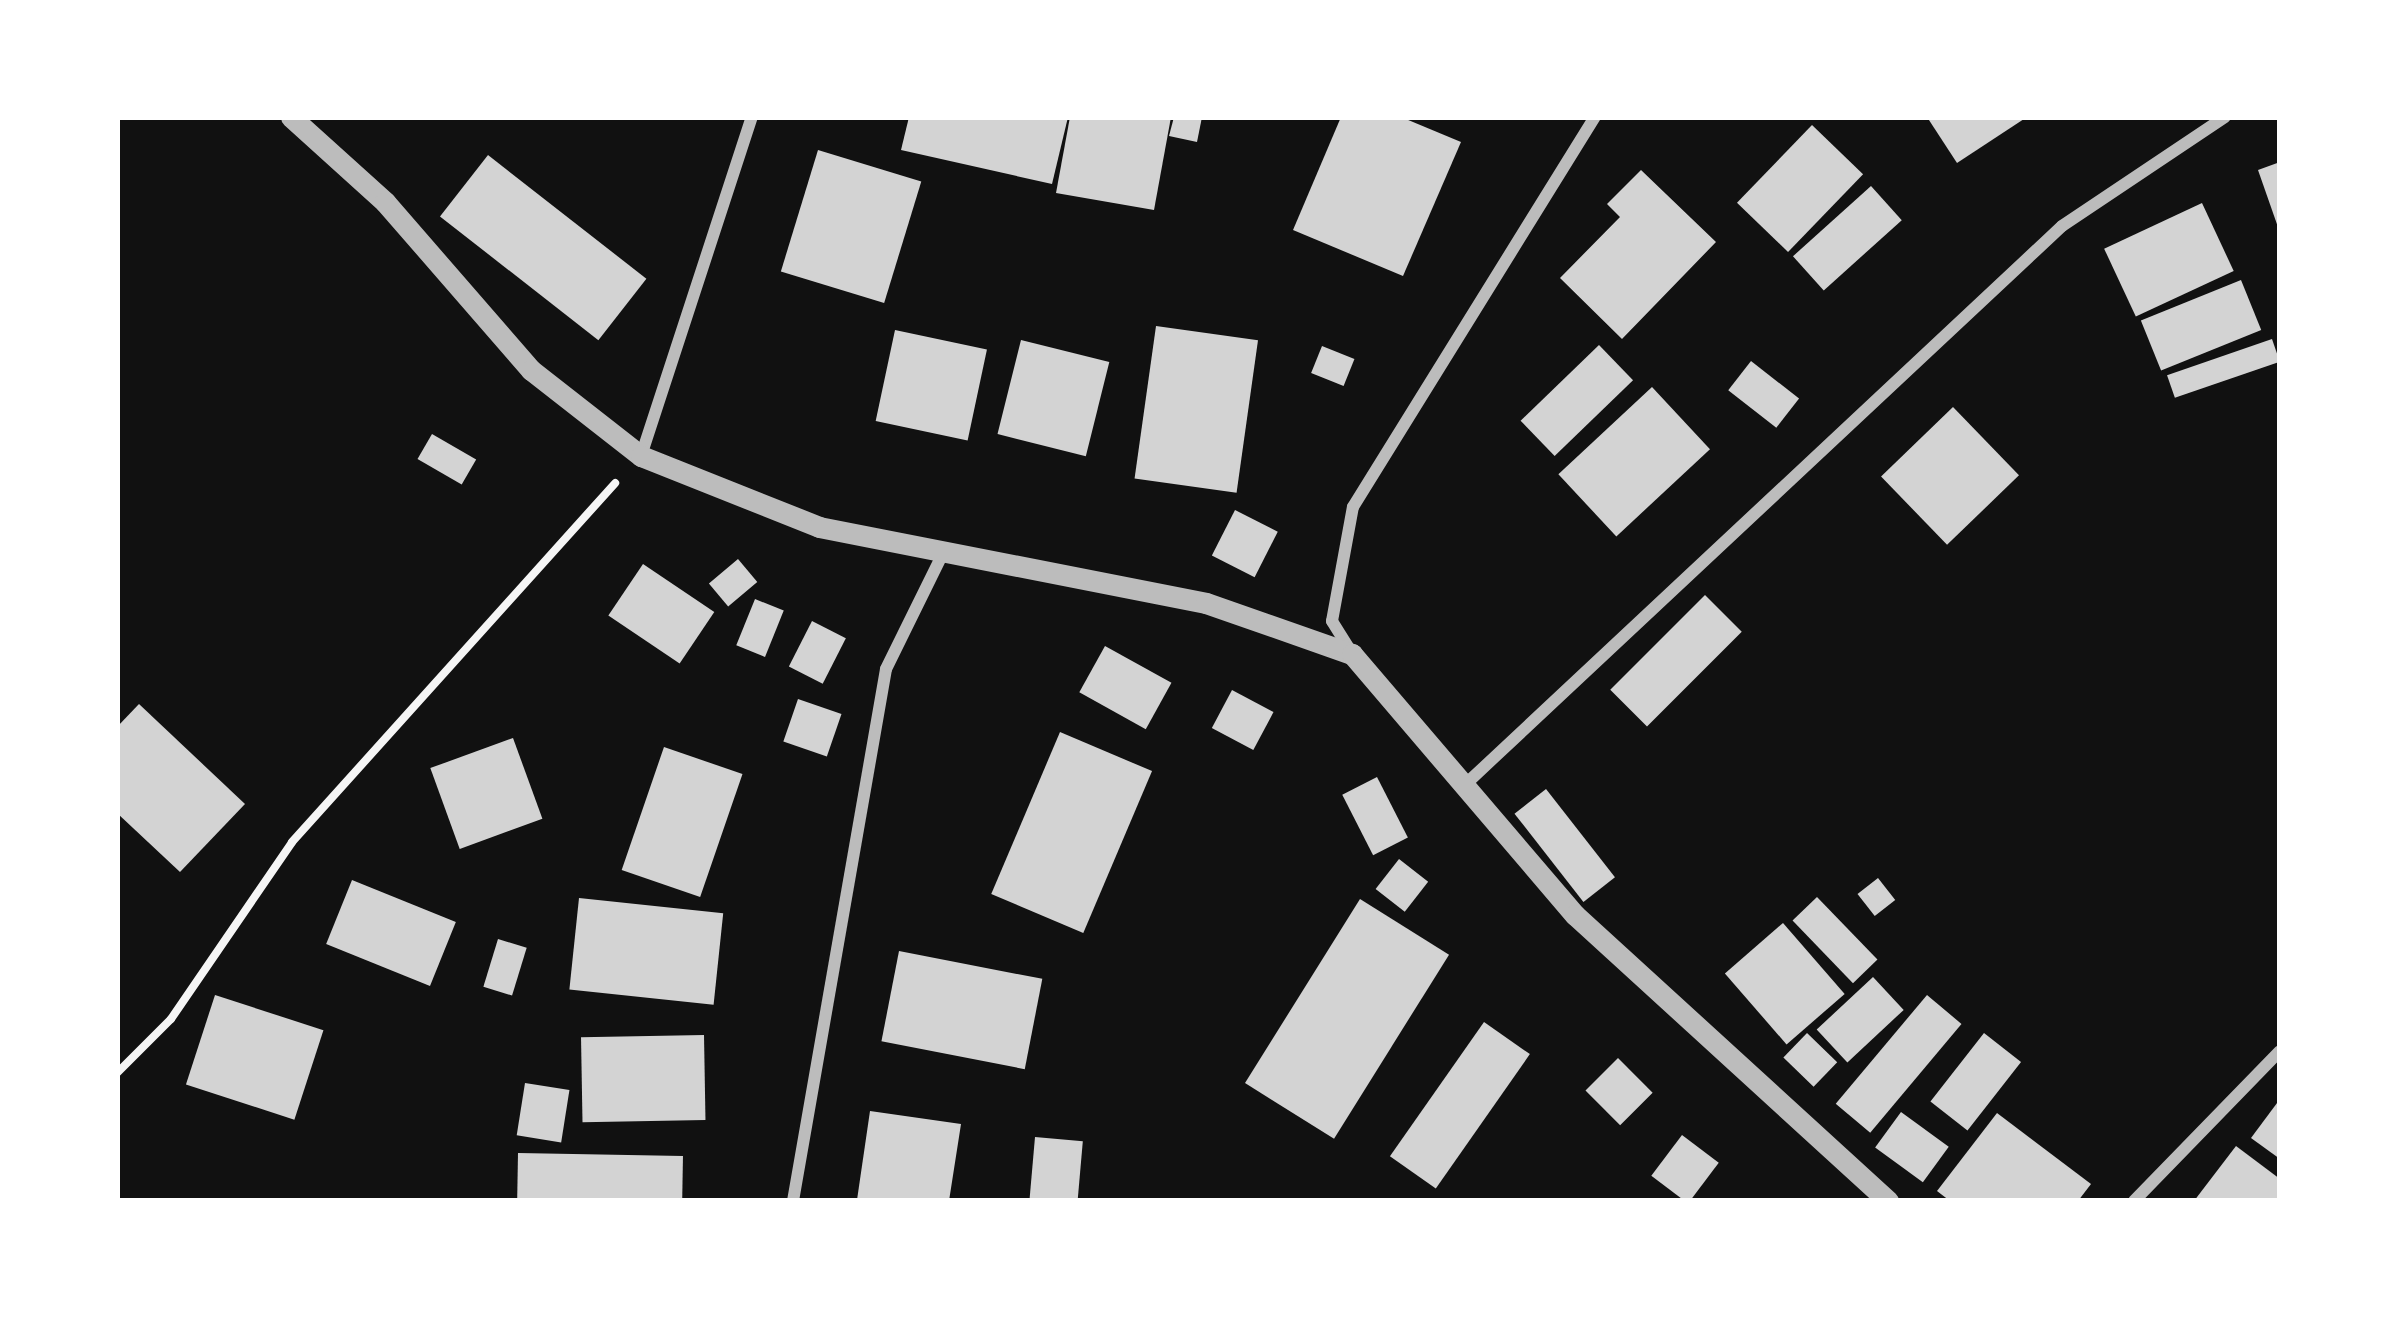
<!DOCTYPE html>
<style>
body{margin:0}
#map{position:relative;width:2397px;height:1318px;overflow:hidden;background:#111;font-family:"DM Sans",sans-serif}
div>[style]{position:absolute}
.building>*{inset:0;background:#d3d3d3;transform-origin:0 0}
.path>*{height:8px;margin:-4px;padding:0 4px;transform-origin:4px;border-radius:4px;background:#f5f5f5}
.minor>*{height:12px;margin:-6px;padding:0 6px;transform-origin:6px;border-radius:6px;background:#bcbcbc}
.tertiary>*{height:21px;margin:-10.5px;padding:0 10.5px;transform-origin:10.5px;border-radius:10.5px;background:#bcbcbc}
span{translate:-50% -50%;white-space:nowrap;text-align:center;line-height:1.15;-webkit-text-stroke:9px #fff;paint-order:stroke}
.frame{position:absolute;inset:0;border:120px solid #fff;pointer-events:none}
</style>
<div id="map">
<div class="building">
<i style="clip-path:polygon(909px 117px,1068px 117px,1052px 184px,901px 150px)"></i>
<i style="clip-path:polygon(1070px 117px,1171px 117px,1154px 210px,1056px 193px)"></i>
<i style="clip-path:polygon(1174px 117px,1202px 117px,1197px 142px,1169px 136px)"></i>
<i style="clip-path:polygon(1341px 117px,1401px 117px,1461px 142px,1403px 276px,1293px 230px)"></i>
<i style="clip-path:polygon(1927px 117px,2027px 117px,1957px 163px)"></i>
<i style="left:1812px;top:125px;width:71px;height:108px;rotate:44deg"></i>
<i style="left:818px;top:150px;width:108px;height:127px;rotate:17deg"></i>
<i style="left:488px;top:155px;width:201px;height:78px;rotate:38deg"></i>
<i style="clip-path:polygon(2280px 162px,2280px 230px,2279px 230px,2258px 170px)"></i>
<i style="clip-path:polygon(1641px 170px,1716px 242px,1622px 339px,1560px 278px,1620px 217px,1607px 204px)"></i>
<i style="left:1871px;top:186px;width:46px;height:105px;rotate:48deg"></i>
<i style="left:2202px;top:203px;width:75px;height:108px;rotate:65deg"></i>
<i style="left:2241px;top:280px;width:54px;height:108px;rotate:68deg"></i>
<i style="left:1156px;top:326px;width:103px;height:154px;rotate:8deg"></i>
<i style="left:895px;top:330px;width:94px;height:93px;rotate:12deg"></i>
<i style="left:2272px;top:339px;width:24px;height:111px;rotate:71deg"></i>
<i style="left:1021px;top:340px;width:91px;height:97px;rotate:14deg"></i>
<i style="left:1599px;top:345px;width:49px;height:109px;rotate:46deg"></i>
<i style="left:1322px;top:346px;width:35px;height:29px;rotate:22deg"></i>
<i style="left:1751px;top:361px;width:61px;height:37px;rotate:38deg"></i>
<i style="left:1652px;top:387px;width:85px;height:128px;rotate:47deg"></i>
<i style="left:1953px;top:407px;width:95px;height:100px;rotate:46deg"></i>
<i style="left:432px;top:434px;width:51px;height:29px;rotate:30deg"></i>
<i style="left:1235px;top:510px;width:48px;height:51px;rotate:27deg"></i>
<i style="left:738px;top:559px;width:30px;height:38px;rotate:50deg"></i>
<i style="left:643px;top:564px;width:86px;height:62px;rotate:34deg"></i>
<i style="left:1705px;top:595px;width:52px;height:134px;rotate:45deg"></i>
<i style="left:755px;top:599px;width:31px;height:50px;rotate:22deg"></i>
<i style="left:812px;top:621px;width:38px;height:51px;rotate:27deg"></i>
<i style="left:1105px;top:646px;width:76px;height:53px;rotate:29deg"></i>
<i style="left:1232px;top:690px;width:47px;height:43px;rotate:28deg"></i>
<i style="left:798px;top:699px;width:46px;height:45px;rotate:19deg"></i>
<i style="clip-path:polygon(139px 704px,245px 804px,180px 872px,117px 813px,117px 727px)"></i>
<i style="left:1060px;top:732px;width:100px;height:176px;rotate:23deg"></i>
<i style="left:513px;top:738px;width:86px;height:88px;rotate:70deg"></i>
<i style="left:664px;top:747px;width:83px;height:130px;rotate:19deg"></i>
<i style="left:1377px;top:777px;width:68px;height:39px;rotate:63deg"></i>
<i style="left:1546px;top:789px;width:112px;height:40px;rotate:52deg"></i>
<i style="left:1399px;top:859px;width:37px;height:38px;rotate:38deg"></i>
<i style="left:1878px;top:878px;width:28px;height:26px;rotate:52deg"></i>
<i style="left:352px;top:880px;width:112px;height:69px;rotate:22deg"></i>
<i style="left:1817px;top:897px;width:87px;height:34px;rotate:46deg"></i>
<i style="left:579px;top:898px;width:145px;height:92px;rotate:6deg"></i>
<i style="left:1360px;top:899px;width:105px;height:217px;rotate:32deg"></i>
<i style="left:1783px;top:923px;width:94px;height:77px;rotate:49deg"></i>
<i style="left:498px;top:939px;width:30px;height:50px;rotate:17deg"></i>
<i style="left:899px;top:951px;width:146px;height:92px;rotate:11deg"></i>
<i style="left:1873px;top:977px;width:45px;height:77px;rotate:47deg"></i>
<i style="left:215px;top:995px;width:114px;height:94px;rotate:18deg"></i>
<i style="left:1927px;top:995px;width:45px;height:142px;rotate:40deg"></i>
<i style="left:1484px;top:1022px;width:56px;height:164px;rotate:35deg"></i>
<i style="left:1807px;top:1033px;width:42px;height:34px;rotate:44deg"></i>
<i style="left:1984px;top:1033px;width:47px;height:87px;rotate:38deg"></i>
<i style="left:704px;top:1035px;width:85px;height:123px;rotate:89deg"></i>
<i style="left:1618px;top:1058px;width:49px;height:46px;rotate:45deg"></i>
<i style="left:525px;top:1083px;width:45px;height:53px;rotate:9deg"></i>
<i style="clip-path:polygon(2280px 1099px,2280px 1159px,2251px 1138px)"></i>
<i style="clip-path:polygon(870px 1111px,961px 1124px,949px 1201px,857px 1200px)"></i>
<i style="left:1901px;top:1112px;width:59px;height:44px;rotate:36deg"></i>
<i style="clip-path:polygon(1997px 1113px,2091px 1184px,2078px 1201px,1950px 1201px,1937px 1191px)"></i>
<i style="left:1682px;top:1135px;width:46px;height:51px;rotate:37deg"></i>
<i style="left:1035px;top:1137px;width:48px;height:64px;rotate:5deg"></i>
<i style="clip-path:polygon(2236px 1146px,2280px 1179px,2280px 1201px,2194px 1201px)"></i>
<i style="left:518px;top:1153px;width:165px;height:48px;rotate:1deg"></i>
</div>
<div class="path">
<i style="left:117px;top:1073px;width:76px;rotate:-45deg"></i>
<i style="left:171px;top:1019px;width:214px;rotate:-55.6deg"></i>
<i style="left:292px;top:842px;width:483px;rotate:-48deg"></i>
</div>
<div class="minor">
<i style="left:641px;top:456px;width:357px;rotate:-71.9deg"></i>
<i style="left:1350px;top:650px;width:34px;rotate:-122deg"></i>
<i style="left:1332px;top:621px;width:116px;rotate:-79.6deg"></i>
<i style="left:1353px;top:507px;width:459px;rotate:-58.2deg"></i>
<i style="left:1469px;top:781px;width:812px;rotate:-43.1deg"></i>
<i style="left:2062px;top:226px;width:196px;rotate:-33.8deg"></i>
<i style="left:793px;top:1201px;width:540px;rotate:-80.08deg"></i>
<i style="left:886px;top:669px;width:127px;rotate:-63.8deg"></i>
<i style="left:2134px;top:1201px;width:209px;rotate:-45.8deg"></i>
</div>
<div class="tertiary">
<i style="left:291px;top:117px;width:127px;rotate:42.1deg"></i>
<i style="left:385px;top:202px;width:223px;rotate:49deg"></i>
<i style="left:531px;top:370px;width:140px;rotate:38deg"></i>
<i style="left:641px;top:456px;width:192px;rotate:21.7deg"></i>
<i style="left:819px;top:527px;width:394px;rotate:11.1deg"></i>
<i style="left:1206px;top:603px;width:155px;rotate:19.3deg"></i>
<i style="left:1352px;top:654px;width:343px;rotate:49.5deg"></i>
<i style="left:1575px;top:915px;width:424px;rotate:42.4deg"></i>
</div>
<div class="frame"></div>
</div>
